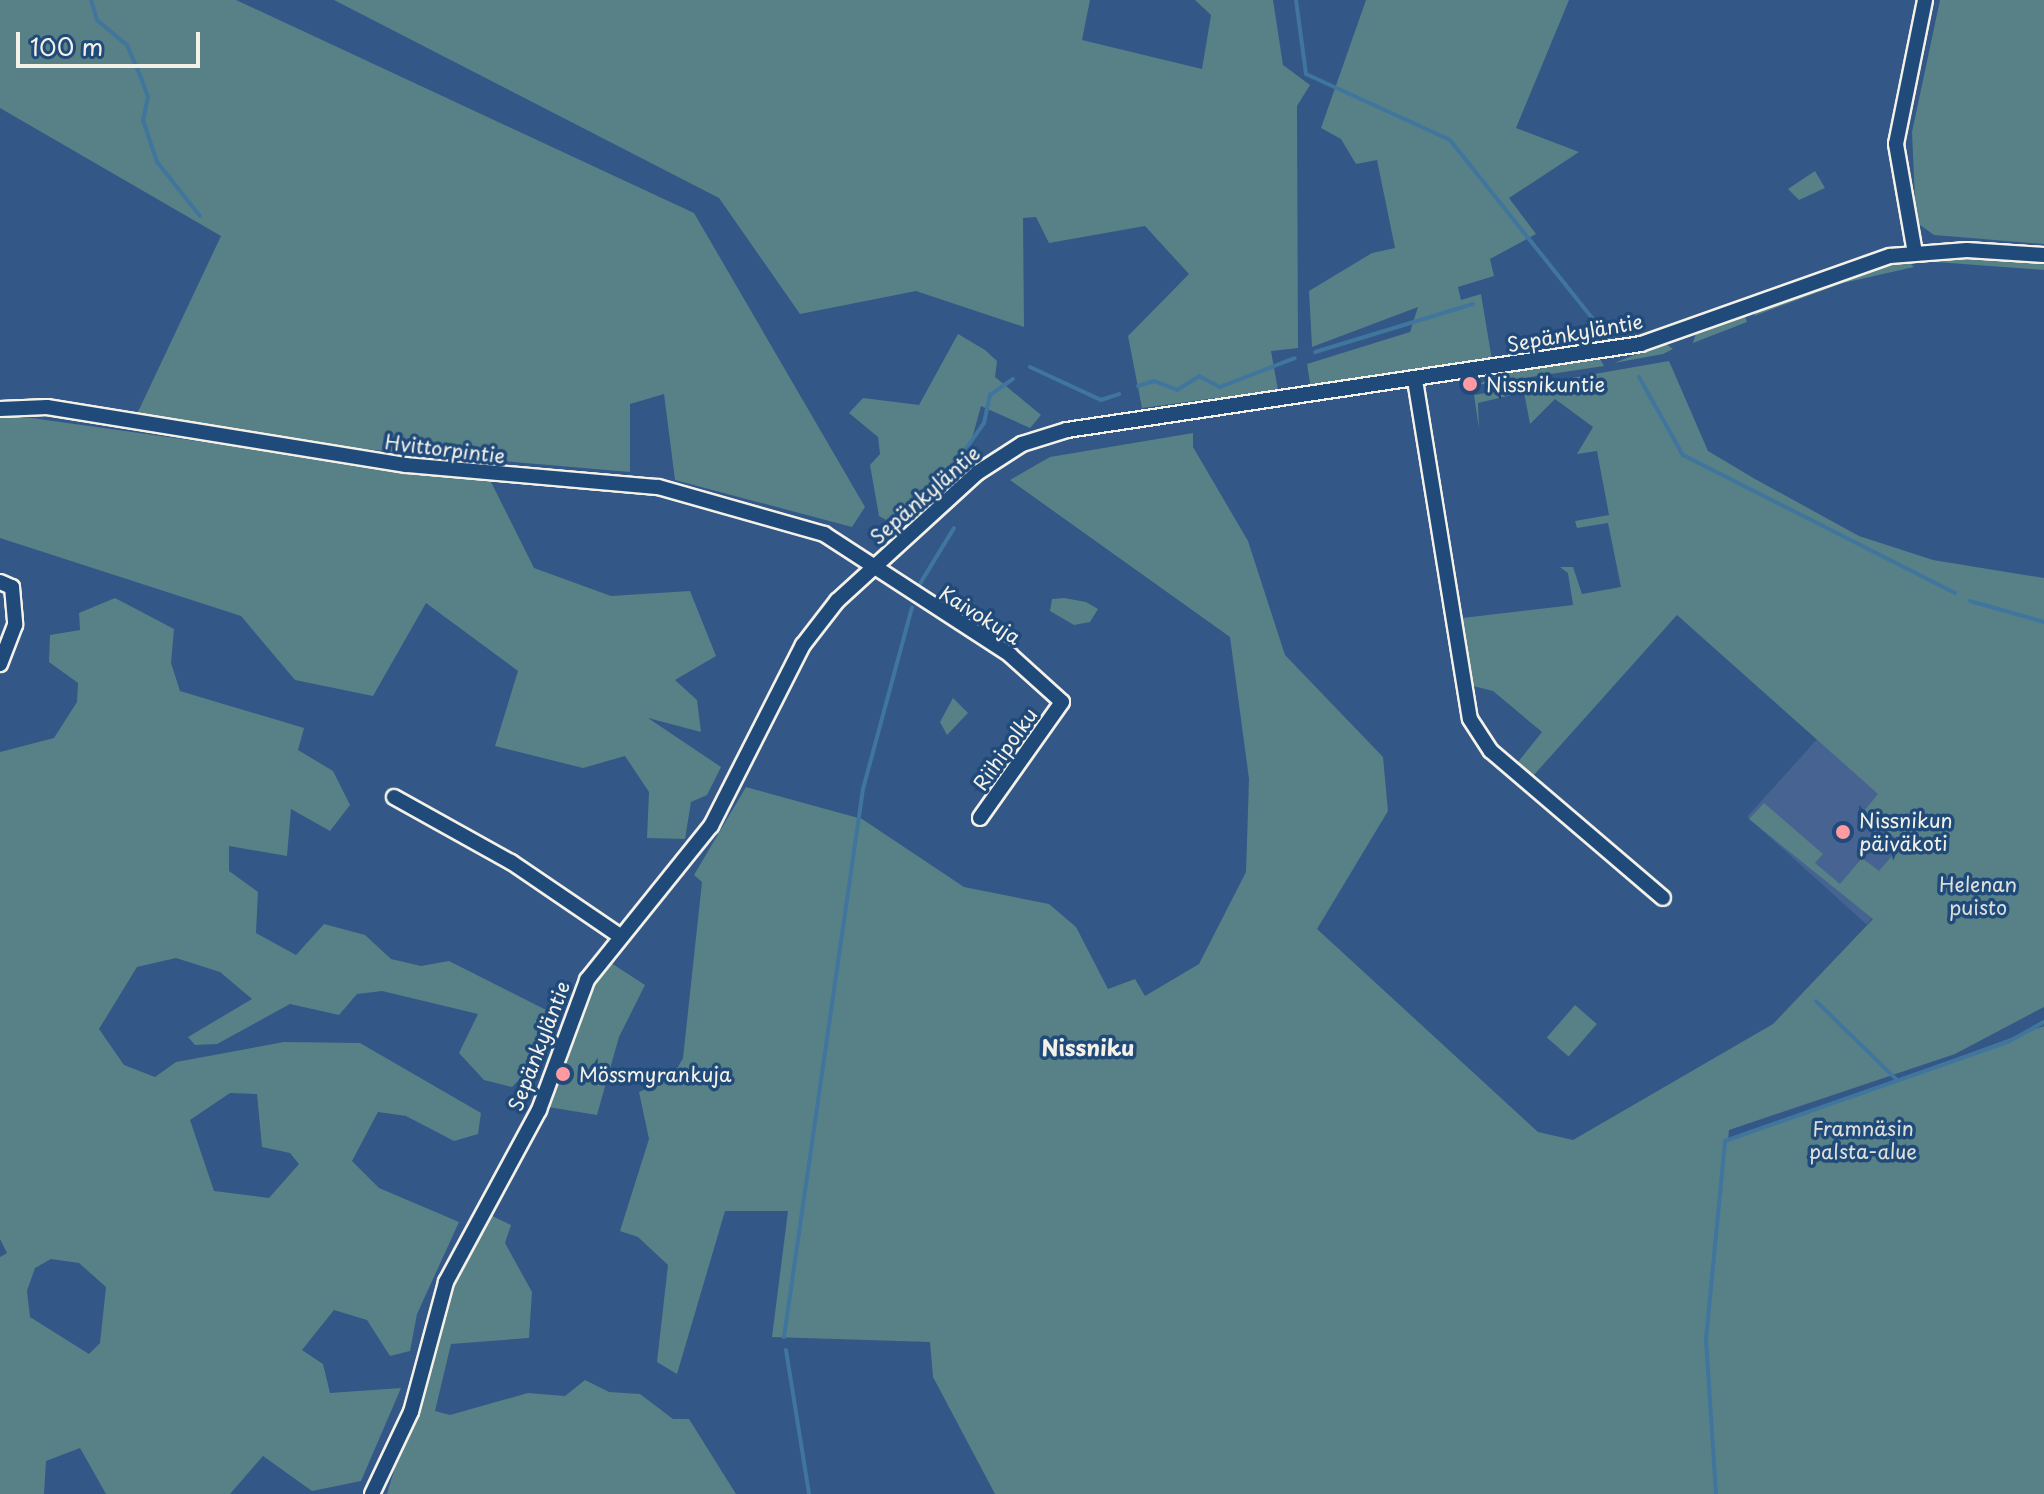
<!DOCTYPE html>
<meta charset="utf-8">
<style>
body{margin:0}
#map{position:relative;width:2044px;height:1494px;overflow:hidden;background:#335786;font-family:"Playpen Sans",sans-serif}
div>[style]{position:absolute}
.built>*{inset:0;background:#466391;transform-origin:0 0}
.green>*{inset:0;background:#588087;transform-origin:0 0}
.stream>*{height:4px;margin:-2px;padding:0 2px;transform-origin:2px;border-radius:2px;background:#40769d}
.roads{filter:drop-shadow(2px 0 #f4f1e8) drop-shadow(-2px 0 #f4f1e8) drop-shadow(0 2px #f4f1e8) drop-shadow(0 -2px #f4f1e8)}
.minor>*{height:14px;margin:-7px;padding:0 7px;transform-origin:7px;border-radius:7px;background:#1f4a7a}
.dots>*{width:22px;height:22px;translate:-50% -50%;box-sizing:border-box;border:4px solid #1f4a7a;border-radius:50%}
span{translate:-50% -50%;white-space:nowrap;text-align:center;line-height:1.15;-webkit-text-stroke:7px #1f4a7a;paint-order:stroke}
.street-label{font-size:20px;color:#f4f1e8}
.poi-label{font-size:20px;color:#f4f1e8}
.left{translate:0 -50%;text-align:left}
.park-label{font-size:20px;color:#dde0d9}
.neighbourhood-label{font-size:22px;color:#f4f1e8;font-weight:700}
.scale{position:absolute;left:16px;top:32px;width:184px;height:36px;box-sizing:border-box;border:4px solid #f4f1e8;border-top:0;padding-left:10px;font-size:24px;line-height:28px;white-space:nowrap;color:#f4f1e8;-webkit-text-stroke:6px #1f4a7a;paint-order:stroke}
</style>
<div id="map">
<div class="built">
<i style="left:1818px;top:738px;width:161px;height:106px;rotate:42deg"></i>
</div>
<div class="green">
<i style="clip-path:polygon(0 0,236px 0,694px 213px,865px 507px,852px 527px,675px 480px,664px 394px,630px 404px,630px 472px,363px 449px,137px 414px,221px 236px,0 108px)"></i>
<i style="clip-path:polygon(334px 0,1090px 0,1082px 40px,1202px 69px,1211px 15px,1195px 0,1273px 0,1283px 65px,1310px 85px,1297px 106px,1298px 348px,1271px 351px,1278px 390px,1142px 408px,1128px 336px,1189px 274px,1145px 226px,1049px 243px,1036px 217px,1023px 218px,1024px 327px,916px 291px,800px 314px,719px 198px)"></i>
<i style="clip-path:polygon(1366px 0,1569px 0,1516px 128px,1579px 152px,1509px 198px,1536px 234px,1490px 259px,1494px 276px,1458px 287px,1461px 300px,1481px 294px,1492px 360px,1311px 389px,1307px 364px,1410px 332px,1418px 307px,1312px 347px,1309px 291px,1372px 253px,1395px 248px,1377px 160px,1356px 164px,1341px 139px,1321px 128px)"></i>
<i style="clip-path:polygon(1940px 0,2044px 0,2044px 244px,1934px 235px,1916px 222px,1912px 132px)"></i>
<i style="clip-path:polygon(1815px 171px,1825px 188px,1799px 200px,1788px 189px)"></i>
<i style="clip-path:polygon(1978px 256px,2044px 261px,2044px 270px,1936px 262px)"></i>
<i style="clip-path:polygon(1906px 260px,1914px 267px,1843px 283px,1754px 316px,1760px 307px,1860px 269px)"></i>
<i style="clip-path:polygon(1744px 314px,1747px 322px,1693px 343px,1696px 333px)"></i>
<i style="clip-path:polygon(958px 334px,985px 350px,997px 361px,995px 377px,1041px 415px,1030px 428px,981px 406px,965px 464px,890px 522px,879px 516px,870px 465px,880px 454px,878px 437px,849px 413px,863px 398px,919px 405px)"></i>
<i style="clip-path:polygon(1665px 343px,1673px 349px,1663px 354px,1614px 363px)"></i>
<i style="clip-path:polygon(1600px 359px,1604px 366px,1477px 385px,1501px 373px)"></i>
<i style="clip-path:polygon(1669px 361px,1708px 451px,1755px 479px,1859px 536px,1933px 560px,2044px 578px,2044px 1007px,1955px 1054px,1729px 1130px,1728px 1141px,2044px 1026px,2044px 1494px,995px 1494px,933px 1377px,930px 1342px,772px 1337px,788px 1211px,725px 1211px,677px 1374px,657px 1362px,668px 1265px,638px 1237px,620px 1231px,649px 1139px,639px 1092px,672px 1078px,683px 1058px,702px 882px,694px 875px,746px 787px,862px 819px,964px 887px,1049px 904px,1076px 927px,1108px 989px,1135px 979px,1145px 996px,1199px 964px,1246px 872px,1249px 779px,1230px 637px,1010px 480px,1050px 457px,1193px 433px,1193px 447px,1248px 541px,1285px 655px,1383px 757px,1388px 811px,1317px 929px,1538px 1132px,1573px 1140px,1773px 1024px,1873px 919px,1749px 819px,1764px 803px,1823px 854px,1815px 863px,1840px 884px,1862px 858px,1879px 871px,1902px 844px,1864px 811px,1878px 794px,1677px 615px,1533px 776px,1518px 762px,1542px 732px,1493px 691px,1473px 686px,1462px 618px,1573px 605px,1568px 573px,1560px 567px,1573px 567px,1582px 594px,1621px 587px,1608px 523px,1577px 528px,1575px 521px,1609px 515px,1597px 451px,1577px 454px,1593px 427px,1555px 399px,1530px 424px,1524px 392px,1478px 403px,1479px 429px,1474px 395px)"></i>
<i style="clip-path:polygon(10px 415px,491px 482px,534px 568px,611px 596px,690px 591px,716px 656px,675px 680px,697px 700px,701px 732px,648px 718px,721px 767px,707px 795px,691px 802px,685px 839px,647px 838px,649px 792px,625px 756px,583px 768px,495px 746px,518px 671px,426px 603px,373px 696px,295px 680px,241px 616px,0 538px,0 416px)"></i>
<i style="clip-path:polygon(evenodd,115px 598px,174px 629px,171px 663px,180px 691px,304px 728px,298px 750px,333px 771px,350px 805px,330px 831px,291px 809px,287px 856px,229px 846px,229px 871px,258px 892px,256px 933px,296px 955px,324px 924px,365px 935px,391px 959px,421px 966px,449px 961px,556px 1015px,547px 1051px,512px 1087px,484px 1080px,459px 1053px,478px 1014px,382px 991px,357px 994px,339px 1015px,290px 1004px,217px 1044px,195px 1045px,188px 1037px,252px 999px,220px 972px,176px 958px,137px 967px,99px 1029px,124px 1065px,155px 1077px,176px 1062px,284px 1042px,360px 1043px,481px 1113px,478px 1134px,454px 1141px,406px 1116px,378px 1112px,352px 1161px,379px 1188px,459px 1222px,417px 1314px,410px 1351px,390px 1356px,367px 1320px,334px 1310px,302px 1350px,323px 1364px,330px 1393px,401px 1388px,361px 1481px,312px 1491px,263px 1456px,230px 1494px,106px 1494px,80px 1448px,46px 1461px,44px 1494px,0 1494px,0 1257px,7px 1253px,0 1239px,0 752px,54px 738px,77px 702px,78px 683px,49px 662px,50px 635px,80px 630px,79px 613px,115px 598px,230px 1093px,257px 1094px,262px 1147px,290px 1153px,299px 1164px,269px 1198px,214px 1191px,190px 1120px,230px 1093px,115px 598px,51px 1259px,79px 1263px,106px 1287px,100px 1343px,89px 1354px,30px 1317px,27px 1291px,35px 1268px,51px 1259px)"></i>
<i style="clip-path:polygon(1064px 598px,1086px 602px,1098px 609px,1090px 622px,1074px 625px,1050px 611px,1052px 599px)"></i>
<i style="clip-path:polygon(953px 698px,968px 713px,947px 735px,940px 722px)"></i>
<i style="clip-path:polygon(608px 961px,645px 985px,619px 1037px,597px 1115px,548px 1107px,566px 1040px)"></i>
<i style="left:1575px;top:1005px;width:29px;height:43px;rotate:41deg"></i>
<i style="clip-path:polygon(486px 1213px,511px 1225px,505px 1243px,532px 1292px,529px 1338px,451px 1344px,435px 1411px,450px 1415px,528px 1393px,565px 1396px,585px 1380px,609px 1392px,640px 1394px,673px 1419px,689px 1419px,736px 1494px,387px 1494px,445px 1300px)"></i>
</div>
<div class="stream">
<i style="left:91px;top:0;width:21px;rotate:73deg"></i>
<i style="left:97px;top:20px;width:39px;rotate:40deg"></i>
<i style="left:127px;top:45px;width:33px;rotate:67deg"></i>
<i style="left:140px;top:75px;width:23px;rotate:70deg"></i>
<i style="left:148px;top:97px;width:24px;rotate:102deg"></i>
<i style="left:143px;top:120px;width:44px;rotate:71.6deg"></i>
<i style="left:157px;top:162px;width:69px;rotate:51.5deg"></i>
<i style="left:1296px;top:0;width:75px;rotate:82.3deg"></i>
<i style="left:1306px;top:74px;width:158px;rotate:24.6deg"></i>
<i style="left:1450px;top:140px;width:255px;rotate:51.4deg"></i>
<i style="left:1315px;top:352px;width:165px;rotate:-16.9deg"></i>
<i style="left:1030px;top:367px;width:78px;rotate:24.9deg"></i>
<i style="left:1101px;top:400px;width:19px;rotate:-18deg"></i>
<i style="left:1639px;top:377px;width:90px;rotate:60.6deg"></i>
<i style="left:1683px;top:455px;width:305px;rotate:26.9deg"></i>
<i style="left:1138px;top:386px;width:17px;rotate:-17deg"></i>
<i style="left:1154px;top:381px;width:25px;rotate:21deg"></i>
<i style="left:1177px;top:390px;width:26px;rotate:-32deg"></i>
<i style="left:1199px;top:376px;width:24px;rotate:28deg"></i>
<i style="left:1220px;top:387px;width:80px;rotate:-21.1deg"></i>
<i style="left:931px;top:499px;width:93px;rotate:-55.1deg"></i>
<i style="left:984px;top:423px;width:29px;rotate:-78deg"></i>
<i style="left:990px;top:395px;width:28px;rotate:-35deg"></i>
<i style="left:918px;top:587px;width:69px;rotate:-58.6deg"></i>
<i style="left:1970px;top:601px;width:77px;rotate:15.8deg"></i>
<i style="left:1816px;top:1001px;width:113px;rotate:44.3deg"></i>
<i style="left:784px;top:1337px;width:554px;rotate:-81.8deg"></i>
<i style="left:863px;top:789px;width:188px;rotate:-74.9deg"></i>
<i style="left:786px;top:1350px;width:146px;rotate:80.9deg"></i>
<i style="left:1716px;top:1494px;width:155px;rotate:-93.7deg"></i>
<i style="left:1706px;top:1339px;width:199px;rotate:-84.5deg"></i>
<i style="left:1725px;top:1141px;width:300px;rotate:-19.3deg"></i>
<i style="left:2008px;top:1042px;width:41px;rotate:-29.1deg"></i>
</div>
<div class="roads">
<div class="minor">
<i style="left:1915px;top:253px;width:111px;rotate:-99.9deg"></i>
<i style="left:1896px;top:144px;width:147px;rotate:-78.6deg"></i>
<i style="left:1415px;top:380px;width:343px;rotate:80.8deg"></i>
<i style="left:1470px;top:719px;width:38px;rotate:57deg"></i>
<i style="left:1491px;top:751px;width:226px;rotate:40.5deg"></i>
<i style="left:0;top:409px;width:47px;rotate:-2.4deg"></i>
<i style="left:47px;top:407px;width:364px;rotate:9.2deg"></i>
<i style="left:406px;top:465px;width:253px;rotate:5deg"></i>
<i style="left:658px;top:487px;width:173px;rotate:15.8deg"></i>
<i style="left:824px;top:534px;width:222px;rotate:33deg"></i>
<i style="left:1010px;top:655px;width:70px;rotate:42.1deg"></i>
<i style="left:1062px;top:702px;width:142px;rotate:125.3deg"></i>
<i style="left:0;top:582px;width:13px;rotate:23deg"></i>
<i style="left:12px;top:587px;width:38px;rotate:85deg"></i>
<i style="left:15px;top:625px;width:42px;rotate:111deg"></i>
<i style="left:394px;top:797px;width:134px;rotate:29.1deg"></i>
<i style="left:511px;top:862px;width:132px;rotate:34.2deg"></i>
<i style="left:372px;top:1494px;width:91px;rotate:-64.6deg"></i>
<i style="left:411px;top:1412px;width:135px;rotate:-74.9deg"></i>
<i style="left:446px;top:1282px;width:196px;rotate:-61.6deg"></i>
<i style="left:539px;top:1110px;width:139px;rotate:-69.7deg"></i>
<i style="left:587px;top:980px;width:198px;rotate:-51.2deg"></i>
<i style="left:711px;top:826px;width:203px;rotate:-63.1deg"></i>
<i style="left:803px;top:645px;width:56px;rotate:-52.3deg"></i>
<i style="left:837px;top:601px;width:190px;rotate:-42.4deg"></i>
<i style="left:977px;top:473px;width:54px;rotate:-32.8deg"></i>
<i style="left:1022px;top:444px;width:47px;rotate:-17.3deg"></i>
<i style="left:1067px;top:430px;width:580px;rotate:-8.52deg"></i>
<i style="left:1641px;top:344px;width:264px;rotate:-19.5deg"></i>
<i style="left:1890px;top:256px;width:77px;rotate:-4.5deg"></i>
<i style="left:1967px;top:250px;width:77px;rotate:3.7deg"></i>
</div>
</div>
<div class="dots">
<i style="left:1470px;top:384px;background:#ff9aa2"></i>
<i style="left:1843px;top:832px;background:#ff9aa2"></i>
<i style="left:563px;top:1074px;background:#ff9aa2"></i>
</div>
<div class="street-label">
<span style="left:1575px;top:333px;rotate:-10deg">Sepänkyläntie</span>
<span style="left:445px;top:449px;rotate:7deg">Hvittorpintie</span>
<span style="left:925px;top:495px;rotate:-41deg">Sepänkyläntie</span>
<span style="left:980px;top:615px;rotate:32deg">Kaivokuja</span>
<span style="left:1005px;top:749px;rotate:-55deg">Riihipolku</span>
<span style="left:539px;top:1046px;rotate:-69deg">Sepänkyläntie</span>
</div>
<div class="poi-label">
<span class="left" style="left:1486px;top:384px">Nissnikuntie</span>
<span class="left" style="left:1859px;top:832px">Nissnikun<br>päiväkoti</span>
<span class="left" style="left:579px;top:1074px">Mössmyrankuja</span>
</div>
<div class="park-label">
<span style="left:1978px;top:896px">Helenan<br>puisto</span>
<span style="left:1863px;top:1140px">Framnäsin<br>palsta-alue</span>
</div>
<div class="neighbourhood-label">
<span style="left:1088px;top:1047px">Nissniku</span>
</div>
<div class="scale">100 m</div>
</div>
